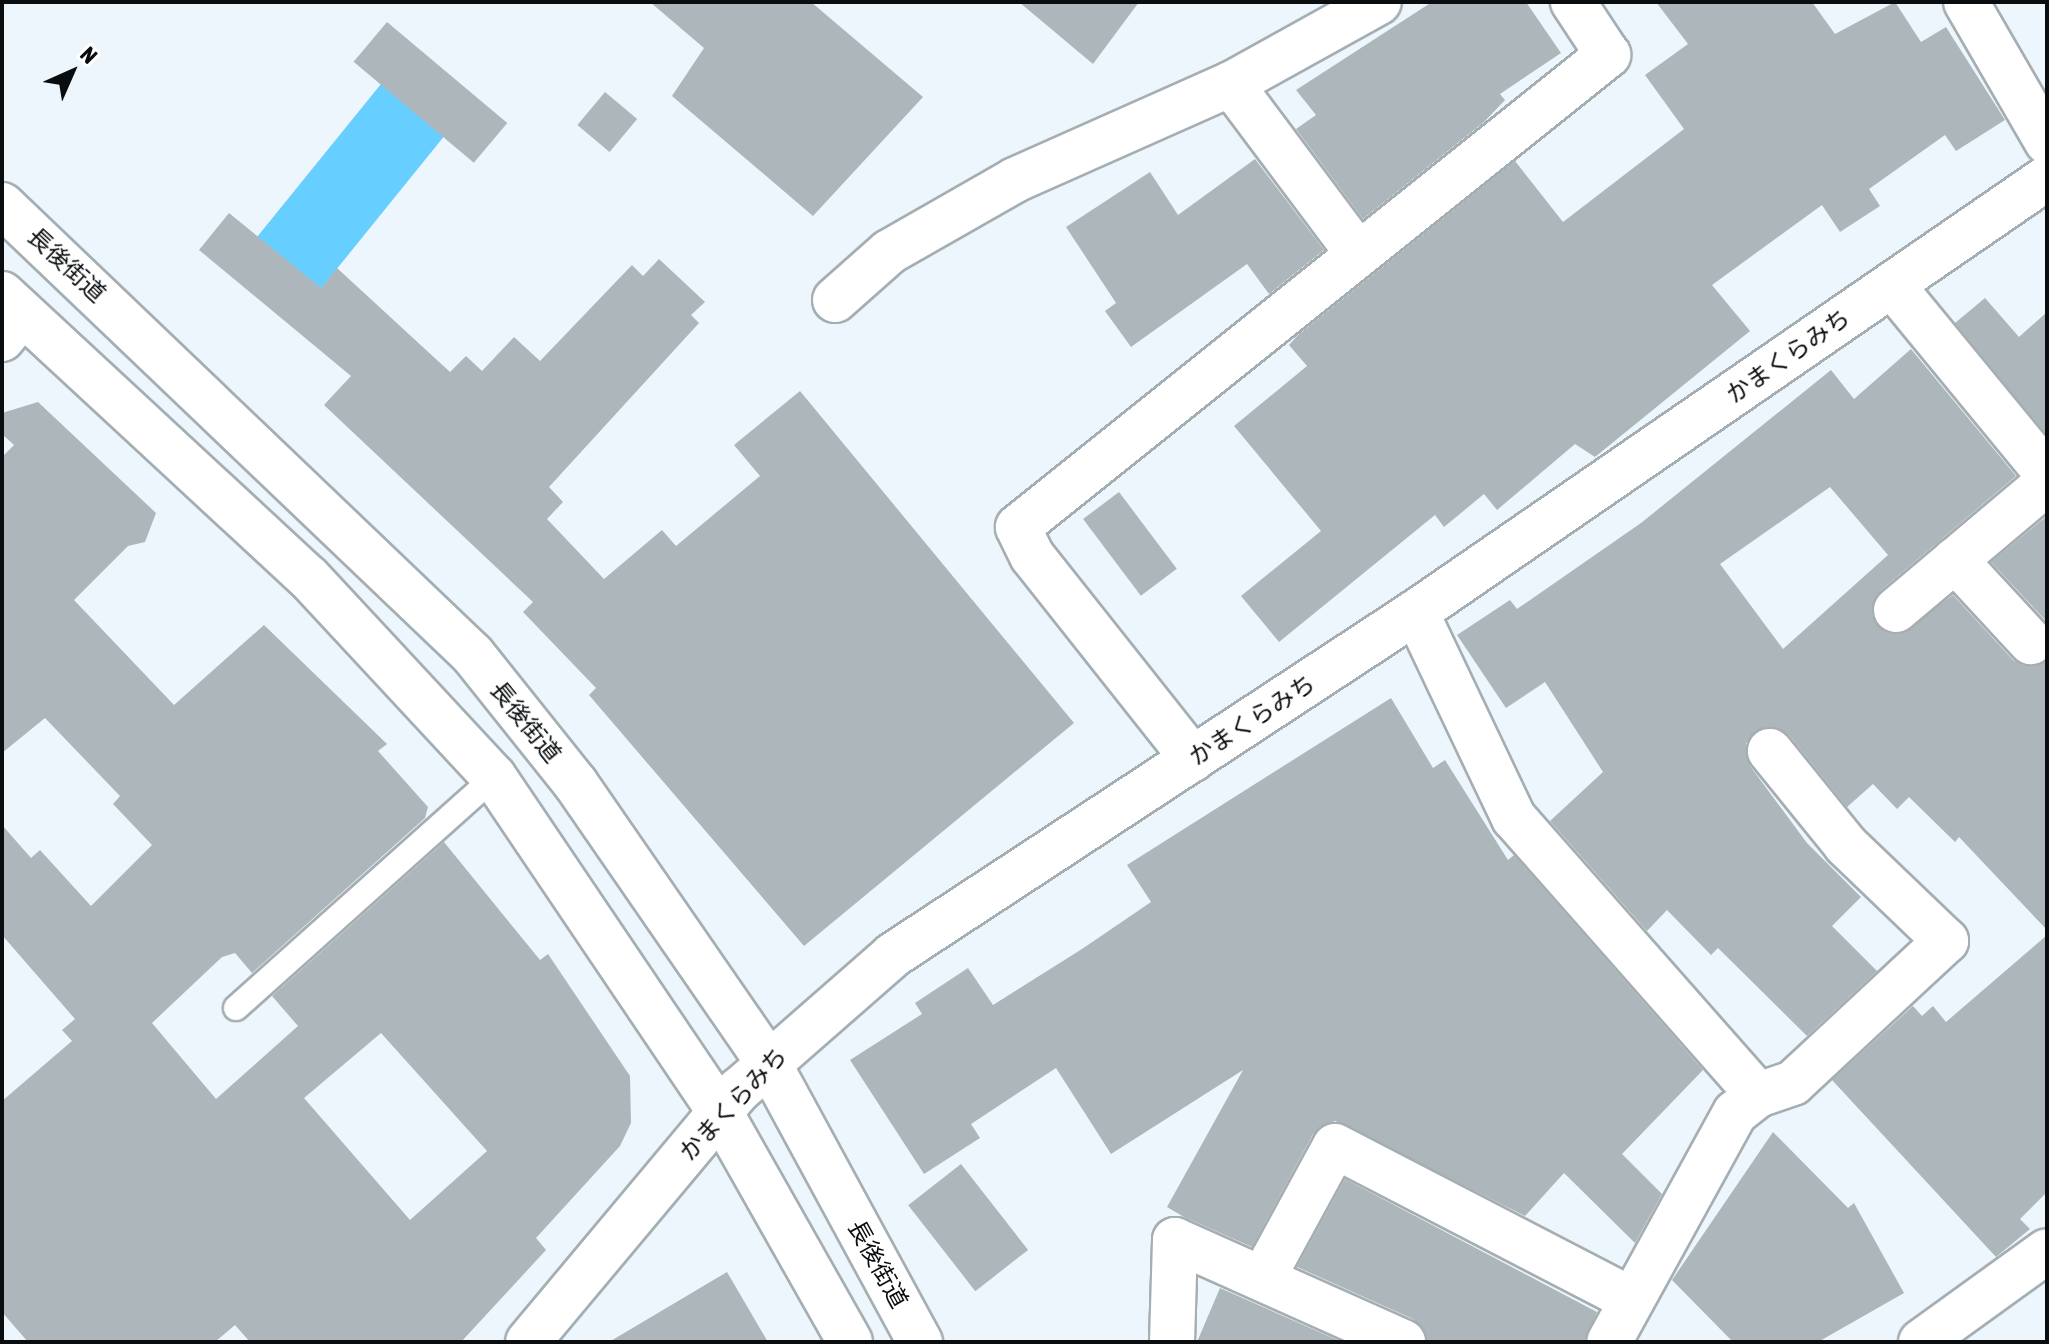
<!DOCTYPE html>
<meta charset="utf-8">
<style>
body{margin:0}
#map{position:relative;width:2049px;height:1344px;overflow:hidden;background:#edf6fc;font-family:"Asap Condensed","Noto Sans JP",sans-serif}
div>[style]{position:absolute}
.water>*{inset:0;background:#66cfff;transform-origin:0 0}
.building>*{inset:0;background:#adb6bb;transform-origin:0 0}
.roads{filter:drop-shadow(2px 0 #a5aeb3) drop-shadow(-2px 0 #a5aeb3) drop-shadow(0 2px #a5aeb3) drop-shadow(0 -2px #a5aeb3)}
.lane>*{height:24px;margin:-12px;padding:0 12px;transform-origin:12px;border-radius:12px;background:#fff}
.street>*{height:44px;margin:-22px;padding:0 22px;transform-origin:22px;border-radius:22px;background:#fff}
.secondary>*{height:44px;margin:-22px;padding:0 22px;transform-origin:22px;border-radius:22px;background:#fff}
.primary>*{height:44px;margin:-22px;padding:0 22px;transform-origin:22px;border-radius:22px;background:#fff}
span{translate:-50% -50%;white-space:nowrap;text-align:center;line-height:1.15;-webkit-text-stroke:8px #fff;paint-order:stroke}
.street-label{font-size:24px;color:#0a0d0f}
.frame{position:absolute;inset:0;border:4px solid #0a0d0f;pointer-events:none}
.north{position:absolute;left:32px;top:32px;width:80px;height:80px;-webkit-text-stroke:6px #fff;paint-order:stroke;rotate:45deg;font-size:22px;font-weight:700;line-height:32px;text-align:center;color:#0a0d0f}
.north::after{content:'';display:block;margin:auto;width:28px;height:36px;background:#0a0d0f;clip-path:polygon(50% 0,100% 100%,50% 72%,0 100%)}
</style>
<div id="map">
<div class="water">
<i style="left:381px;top:84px;width:82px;height:197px;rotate:39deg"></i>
</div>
<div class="building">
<i style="clip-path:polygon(650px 2px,811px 2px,923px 97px,813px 216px,672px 96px,704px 48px)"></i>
<i style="clip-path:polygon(1019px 2px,1139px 2px,1093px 64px)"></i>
<i style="clip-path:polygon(1432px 2px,1526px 2px,1561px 53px,1500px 94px,1505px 100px,1484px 122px,1363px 219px,1296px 129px,1316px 115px,1296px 90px)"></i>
<i style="clip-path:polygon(1656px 2px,1812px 2px,1835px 34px,1895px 2px,1921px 42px,1946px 27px,2005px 120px,1956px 151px,1945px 135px,1869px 189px,1880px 206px,1840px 232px,1822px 205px,1712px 285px,1750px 331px,1595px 457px,1575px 444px,1497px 510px,1484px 494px,1444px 527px,1435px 515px,1279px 642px,1241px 596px,1321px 531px,1234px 426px,1307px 366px,1289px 345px,1298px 335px,1515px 161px,1563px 222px,1684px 129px,1645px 75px,1688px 44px)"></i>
<i style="left:387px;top:22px;width:157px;height:52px;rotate:40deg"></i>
<i style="left:605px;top:92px;width:42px;height:43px;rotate:40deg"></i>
<i style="clip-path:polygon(1255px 159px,1324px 250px,1269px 294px,1247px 264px,1131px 347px,1105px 311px,1116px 303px,1066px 227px,1150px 172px,1178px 215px)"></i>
<i style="clip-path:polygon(229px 213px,321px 288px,337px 268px,450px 372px,466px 356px,482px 371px,514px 337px,540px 361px,632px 265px,643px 276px,659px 259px,705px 302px,691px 315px,699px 323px,549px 487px,563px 502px,547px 519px,604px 579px,662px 530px,676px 546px,760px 476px,734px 445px,800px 391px,1074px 723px,804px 946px,589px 695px,596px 688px,523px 612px,533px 602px,324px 405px,351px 376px,199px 250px)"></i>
<i style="clip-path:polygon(1985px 298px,2019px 337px,2047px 312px,2047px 435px,1955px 323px)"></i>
<i style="clip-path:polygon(evenodd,1911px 349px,2016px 476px,1880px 591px,1872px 615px,1887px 633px,1901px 634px,1953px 595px,2013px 660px,2024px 666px,2047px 661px,2047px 930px,1959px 837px,1955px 842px,1909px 797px,1897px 809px,1873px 784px,1847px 807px,1789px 735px,1765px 727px,1746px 743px,1750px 766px,1807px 843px,1861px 897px,1832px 926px,1877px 971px,1807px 1036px,1718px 948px,1711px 955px,1667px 910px,1647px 931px,1550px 821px,1603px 772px,1545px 682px,1506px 708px,1457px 635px,1510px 600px,1517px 609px,1641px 523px,1831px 370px,1854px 399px,1911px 349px,1830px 487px,1888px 555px,1783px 649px,1720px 564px,1830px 487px)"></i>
<i style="clip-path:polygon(evenodd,38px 402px,156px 513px,145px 542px,128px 546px,74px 600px,174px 705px,264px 625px,387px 744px,378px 751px,428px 807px,425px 818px,252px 973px,235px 953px,222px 957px,152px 1023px,216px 1099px,298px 1026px,272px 996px,444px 842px,540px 960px,548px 954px,630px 1076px,631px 1123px,620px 1146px,536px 1238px,546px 1250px,461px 1342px,250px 1342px,235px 1325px,215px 1342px,28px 1342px,2px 1312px,2px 1101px,72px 1041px,62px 1030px,75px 1019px,2px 935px,2px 825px,31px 858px,40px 850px,91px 906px,152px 845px,113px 804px,120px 796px,45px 718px,2px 753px,2px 457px,14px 445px,2px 434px,2px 413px,38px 402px,381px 1033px,487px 1151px,410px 1220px,304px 1098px,381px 1033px)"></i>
<i style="left:1119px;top:492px;width:96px;height:45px;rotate:53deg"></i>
<i style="clip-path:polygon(2047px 516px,2047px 622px,1991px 562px)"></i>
<i style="clip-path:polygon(1391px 698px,1433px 768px,1445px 760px,1508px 860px,1514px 855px,1703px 1070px,1622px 1154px,1662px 1194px,1635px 1243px,1564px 1173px,1525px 1216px,1335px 1121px,1313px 1134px,1252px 1247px,1184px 1217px,1167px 1207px,1243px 1070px,1111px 1154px,1056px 1068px,971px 1124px,980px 1138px,924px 1174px,850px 1060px,922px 1014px,915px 1003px,968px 968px,993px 1005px,1082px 949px,1151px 902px,1127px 865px)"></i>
<i style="clip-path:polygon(2047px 935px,2047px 1192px,2020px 1219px,2030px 1229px,1996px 1257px,1832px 1080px,1913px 1006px,1922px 1016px,1933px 1006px,1946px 1022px)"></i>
<i style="clip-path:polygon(1773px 1132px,1848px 1208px,1854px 1203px,1904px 1293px,1818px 1342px,1733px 1342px,1672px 1280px)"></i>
<i style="left:961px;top:1164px;width:109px;height:67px;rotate:52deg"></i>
<i style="clip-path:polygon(1345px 1179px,1597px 1312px,1584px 1342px,1428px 1342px,1413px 1319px,1297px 1267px)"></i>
<i style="clip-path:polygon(727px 1272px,768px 1342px,609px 1342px)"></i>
<i style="clip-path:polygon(1220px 1288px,1342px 1342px,1197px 1342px)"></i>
</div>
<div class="roads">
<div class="lane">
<i style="left:236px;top:1008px;width:346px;rotate:-41.8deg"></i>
</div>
<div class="street">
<i style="left:1966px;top:2px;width:162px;rotate:59.9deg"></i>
<i style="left:1231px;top:84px;width:212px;rotate:53.2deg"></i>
<i style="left:1892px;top:285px;width:244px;rotate:50.6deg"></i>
<i style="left:835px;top:300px;width:72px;rotate:-41.6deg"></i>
<i style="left:889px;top:252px;width:145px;rotate:-29.7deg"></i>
<i style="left:1015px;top:180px;width:236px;rotate:-24deg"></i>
<i style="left:1231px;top:84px;width:169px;rotate:-29deg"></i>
<i style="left:2px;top:339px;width:33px;rotate:-51deg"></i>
<i style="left:1955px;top:560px;width:112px;rotate:47.2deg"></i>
<i style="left:1896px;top:610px;width:197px;rotate:-40.1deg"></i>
<i style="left:1416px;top:612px;width:228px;rotate:64.6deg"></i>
<i style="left:1514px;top:818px;width:369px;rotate:48.6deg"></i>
<i style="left:1758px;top:1095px;width:29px;rotate:142deg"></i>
<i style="left:1735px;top:1113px;width:261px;rotate:118.8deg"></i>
<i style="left:1193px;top:759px;width:259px;rotate:-128.4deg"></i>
<i style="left:1032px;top:556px;width:32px;rotate:-116deg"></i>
<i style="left:1018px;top:527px;width:756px;rotate:-38.66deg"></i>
<i style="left:1608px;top:55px;width:64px;rotate:-123.4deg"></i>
<i style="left:1758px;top:1095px;width:37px;rotate:-19deg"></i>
<i style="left:1793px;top:1083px;width:209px;rotate:-42.9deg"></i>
<i style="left:1946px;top:941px;width:139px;rotate:-136.2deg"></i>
<i style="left:1846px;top:845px;width:121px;rotate:-129deg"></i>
<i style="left:1263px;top:1278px;width:150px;rotate:-61.4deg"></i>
<i style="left:1335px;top:1146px;width:332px;rotate:27.4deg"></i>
<i style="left:1172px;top:1342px;width:102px;rotate:-88.3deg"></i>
<i style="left:1175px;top:1240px;width:250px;rotate:24.1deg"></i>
<i style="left:1921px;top:1342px;width:155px;rotate:-35.8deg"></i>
</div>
<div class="secondary">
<i style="left:528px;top:1342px;width:329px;rotate:-50.1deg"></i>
<i style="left:739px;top:1090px;width:205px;rotate:-41.2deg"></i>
<i style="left:893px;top:955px;width:625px;rotate:-33.26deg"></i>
<i style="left:1416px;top:612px;width:766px;rotate:-34.52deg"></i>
</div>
<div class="primary">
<i style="left:2px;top:205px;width:651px;rotate:43.69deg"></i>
<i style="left:473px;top:655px;width:165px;rotate:51.4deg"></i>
<i style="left:576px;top:784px;width:338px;rotate:55.4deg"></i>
<i style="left:768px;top:1062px;width:319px;rotate:61.5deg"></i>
<i style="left:2px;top:294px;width:417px;rotate:42.8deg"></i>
<i style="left:308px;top:577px;width:273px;rotate:47.1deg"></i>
<i style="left:494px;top:777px;width:404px;rotate:56deg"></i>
<i style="left:720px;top:1112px;width:264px;rotate:60.5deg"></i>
</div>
</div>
<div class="street-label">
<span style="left:67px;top:265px;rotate:43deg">長後街道</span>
<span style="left:1788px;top:356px;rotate:-35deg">かまくらみち</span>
<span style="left:1252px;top:720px;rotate:-33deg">かまくらみち</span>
<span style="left:526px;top:722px;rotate:51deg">長後街道</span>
<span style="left:733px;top:1104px;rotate:-47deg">かまくらみち</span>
<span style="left:878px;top:1264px;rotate:61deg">長後街道</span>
</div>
<div class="frame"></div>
<div class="north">N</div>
</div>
